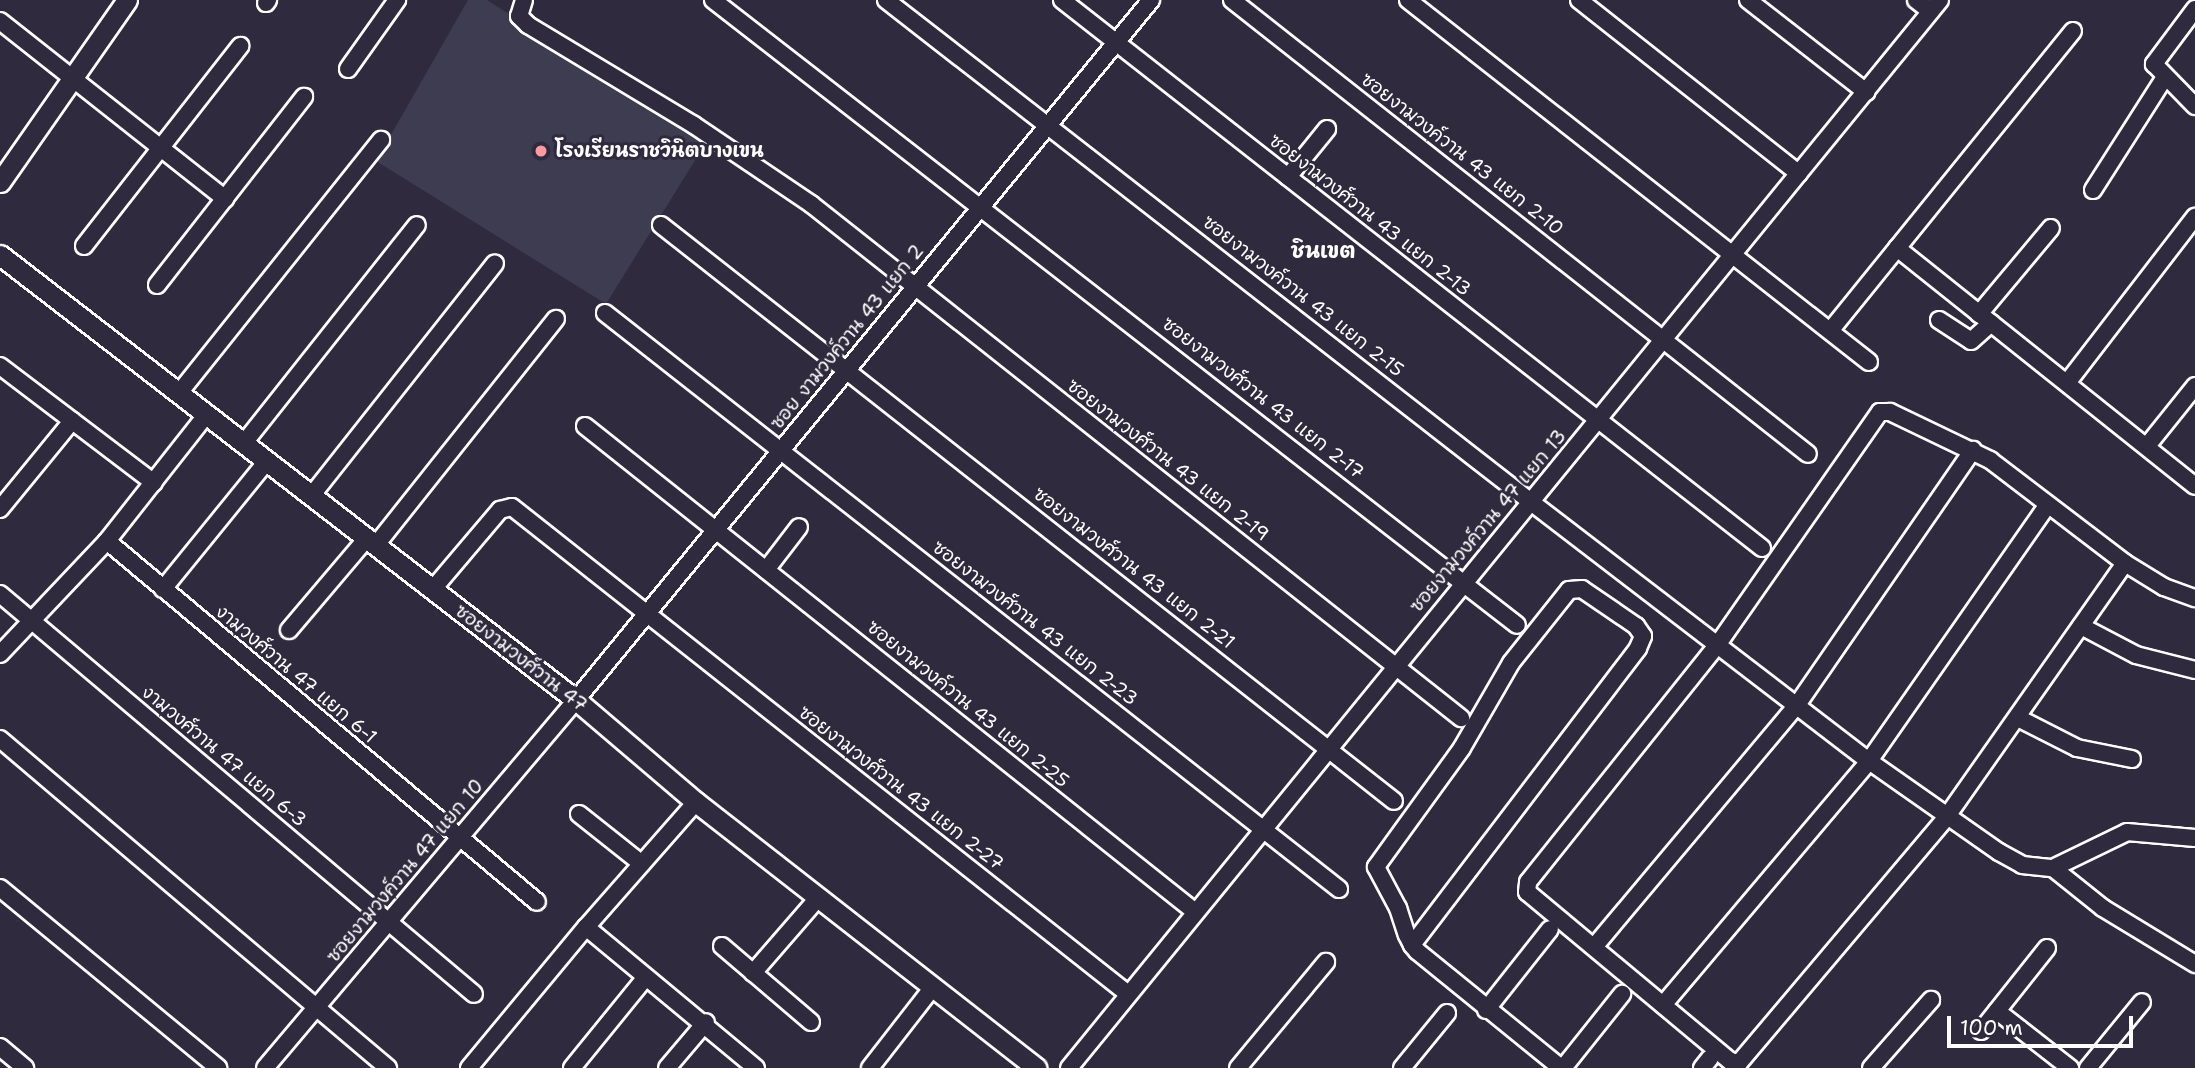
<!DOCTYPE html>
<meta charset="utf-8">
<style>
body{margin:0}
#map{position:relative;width:2195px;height:1068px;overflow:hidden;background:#2f2a3d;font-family:"Shantell Sans","Playpen Sans Thai",sans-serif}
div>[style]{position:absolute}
.built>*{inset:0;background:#3e3c50}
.roads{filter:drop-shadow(2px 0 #fff) drop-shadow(-2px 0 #fff) drop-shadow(0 2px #fff) drop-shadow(0 -2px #fff)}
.minor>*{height:16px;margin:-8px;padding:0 8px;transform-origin:8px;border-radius:8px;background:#2f2a3d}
.tertiary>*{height:19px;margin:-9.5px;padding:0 9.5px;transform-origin:9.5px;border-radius:9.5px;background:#2f2a3d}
.dots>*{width:19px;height:19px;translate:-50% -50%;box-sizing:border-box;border:4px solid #2f2a3d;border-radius:50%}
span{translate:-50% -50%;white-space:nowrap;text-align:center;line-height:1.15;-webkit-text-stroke:6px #2f2a3d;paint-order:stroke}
.poi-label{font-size:19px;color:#fff;font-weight:700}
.left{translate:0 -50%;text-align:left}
.street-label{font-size:19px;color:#fff}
.neighbourhood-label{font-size:21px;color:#fff;font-weight:700}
.scale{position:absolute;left:1947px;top:1016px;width:186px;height:32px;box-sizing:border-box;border:4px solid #fff;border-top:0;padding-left:9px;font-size:21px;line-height:24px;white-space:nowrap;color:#fff;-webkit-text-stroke:5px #2f2a3d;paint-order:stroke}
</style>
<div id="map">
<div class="built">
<i style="clip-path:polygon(468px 0,487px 0,707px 141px,606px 304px,376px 161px)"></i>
</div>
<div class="roads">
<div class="minor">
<i style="left:524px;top:0;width:17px;rotate:107deg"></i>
<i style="left:519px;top:16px;width:13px;rotate:45deg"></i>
<i style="left:528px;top:25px;width:194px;rotate:31.1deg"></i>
<i style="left:694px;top:125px;width:141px;rotate:34deg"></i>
<i style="left:811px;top:204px;width:829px;rotate:38.34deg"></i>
<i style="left:713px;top:0;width:1018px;rotate:37.86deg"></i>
<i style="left:886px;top:0;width:817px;rotate:37.89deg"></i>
<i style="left:1531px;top:502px;width:426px;rotate:37.5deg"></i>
<i style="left:1869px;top:761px;width:159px;rotate:35deg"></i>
<i style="left:1999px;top:852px;width:26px;rotate:29deg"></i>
<i style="left:2022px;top:865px;width:31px;rotate:6deg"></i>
<i style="left:2053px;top:868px;width:82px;rotate:-25.9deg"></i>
<i style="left:2127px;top:832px;width:68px;rotate:5deg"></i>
<i style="left:1062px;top:0;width:889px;rotate:38.06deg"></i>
<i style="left:1232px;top:0;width:733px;rotate:38.24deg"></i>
<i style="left:1408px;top:0;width:586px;rotate:38.14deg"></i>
<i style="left:1579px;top:0;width:280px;rotate:38.3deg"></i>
<i style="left:1748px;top:0;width:150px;rotate:37.9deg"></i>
<i style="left:1916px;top:0;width:18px;rotate:38deg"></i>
<i style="left:266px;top:3px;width:4px;rotate:-56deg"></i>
<i style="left:2195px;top:9px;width:69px;rotate:126.7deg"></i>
<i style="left:2154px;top:64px;width:59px;rotate:45.7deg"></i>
<i style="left:0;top:21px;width:287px;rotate:38.3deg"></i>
<i style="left:348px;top:69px;width:85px;rotate:-54.6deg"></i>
<i style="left:1288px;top:177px;width:62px;rotate:-50.9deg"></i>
<i style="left:2093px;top:190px;width:134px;rotate:-57.5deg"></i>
<i style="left:661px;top:225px;width:932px;rotate:38.16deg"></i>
<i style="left:84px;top:246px;width:254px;rotate:-52deg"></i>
<i style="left:1897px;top:248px;width:381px;rotate:38.6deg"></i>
<i style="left:157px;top:285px;width:239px;rotate:-52deg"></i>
<i style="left:605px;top:313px;width:933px;rotate:38.12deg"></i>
<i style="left:1979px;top:314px;width:112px;rotate:-50.1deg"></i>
<i style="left:1939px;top:320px;width:38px;rotate:33deg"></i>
<i style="left:1971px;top:341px;width:27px;rotate:-42deg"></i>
<i style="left:1830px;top:331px;width:386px;rotate:-51deg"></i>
<i style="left:0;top:366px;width:193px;rotate:37.2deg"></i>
<i style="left:2067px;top:383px;width:210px;rotate:-52.4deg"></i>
<i style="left:179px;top:393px;width:324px;rotate:-51.4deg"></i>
<i style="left:585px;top:426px;width:779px;rotate:38.53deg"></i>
<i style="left:244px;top:443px;width:278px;rotate:-51.6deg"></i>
<i style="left:2147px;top:446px;width:77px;rotate:-51.3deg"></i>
<i style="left:312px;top:495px;width:295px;rotate:-51.7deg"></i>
<i style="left:0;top:509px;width:114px;rotate:-50.7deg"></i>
<i style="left:107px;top:541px;width:561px;rotate:40.01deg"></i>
<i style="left:376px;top:545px;width:289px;rotate:-51.5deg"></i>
<i style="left:2125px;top:563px;width:312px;rotate:125.1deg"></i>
<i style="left:1946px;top:818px;width:321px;rotate:130.2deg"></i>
<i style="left:1739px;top:1063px;width:9px;rotate:-167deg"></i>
<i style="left:1730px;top:1061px;width:264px;rotate:-140.2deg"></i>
<i style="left:1527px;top:892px;width:10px;rotate:-84deg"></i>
<i style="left:1528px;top:882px;width:305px;rotate:-51.4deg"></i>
<i style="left:1718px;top:644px;width:283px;rotate:-55.1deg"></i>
<i style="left:1880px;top:412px;width:10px"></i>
<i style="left:1890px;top:412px;width:111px;rotate:25.6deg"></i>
<i style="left:1990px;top:460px;width:170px;rotate:37.3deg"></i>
<i style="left:2125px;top:563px;width:46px;rotate:31.6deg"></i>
<i style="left:2164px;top:587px;width:33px;rotate:20deg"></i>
<i style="left:766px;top:570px;width:54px;rotate:-52.5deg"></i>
<i style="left:163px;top:589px;width:165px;rotate:-50.9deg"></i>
<i style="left:433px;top:589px;width:104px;rotate:-49.7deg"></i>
<i style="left:500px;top:510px;width:12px;rotate:-14deg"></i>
<i style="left:512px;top:507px;width:785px;rotate:38.33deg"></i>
<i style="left:0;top:594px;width:620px;rotate:40.16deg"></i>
<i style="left:2081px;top:626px;width:62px;rotate:27.8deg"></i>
<i style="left:2136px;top:655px;width:61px;rotate:14.3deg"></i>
<i style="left:289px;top:630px;width:121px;rotate:-49.7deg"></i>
<i style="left:0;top:654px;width:156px;rotate:-46.6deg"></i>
<i style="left:107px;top:541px;width:162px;rotate:-51.8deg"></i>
<i style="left:2018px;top:718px;width:66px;rotate:27deg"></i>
<i style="left:2077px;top:748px;width:56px;rotate:11.3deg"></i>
<i style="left:0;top:739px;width:509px;rotate:40.3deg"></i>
<i style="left:696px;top:802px;width:167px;rotate:131.3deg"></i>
<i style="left:586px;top:927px;width:221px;rotate:39.7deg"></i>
<i style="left:579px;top:814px;width:80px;rotate:38.4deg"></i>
<i style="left:2053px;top:868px;width:64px;rotate:38.7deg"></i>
<i style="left:2103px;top:908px;width:108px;rotate:31.3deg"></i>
<i style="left:0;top:888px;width:283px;rotate:39.5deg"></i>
<i style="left:1412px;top:945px;width:373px;rotate:-52.7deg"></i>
<i style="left:1638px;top:648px;width:13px;rotate:-67deg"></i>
<i style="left:1643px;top:636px;width:12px;rotate:-125deg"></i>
<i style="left:1636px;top:626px;width:65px;rotate:-145.6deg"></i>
<i style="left:1582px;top:589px;width:13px;rotate:176deg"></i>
<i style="left:1569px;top:590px;width:93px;rotate:128.5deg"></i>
<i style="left:1511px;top:663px;width:98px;rotate:120deg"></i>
<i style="left:1462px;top:748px;width:147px;rotate:125.9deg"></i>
<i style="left:1376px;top:867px;width:47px;rotate:61.8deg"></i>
<i style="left:1398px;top:908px;width:28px;rotate:72deg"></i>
<i style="left:1407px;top:935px;width:11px;rotate:63deg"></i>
<i style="left:1412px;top:945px;width:8px;rotate:50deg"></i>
<i style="left:1417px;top:951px;width:186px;rotate:39.1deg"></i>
<i style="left:722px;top:946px;width:117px;rotate:40.5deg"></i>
<i style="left:1594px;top:947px;width:316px;rotate:-50deg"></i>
<i style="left:1797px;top:705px;width:310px;rotate:-55.4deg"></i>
<i style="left:753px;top:973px;width:99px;rotate:-49.1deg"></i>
<i style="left:1663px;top:1005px;width:319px;rotate:-49.8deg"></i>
<i style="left:1869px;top:761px;width:311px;rotate:-55.1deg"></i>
<i style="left:1486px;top:1010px;width:103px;rotate:-51.7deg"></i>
<i style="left:1997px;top:1011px;width:93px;rotate:38deg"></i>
<i style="left:1981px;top:1031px;width:106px;rotate:-51.5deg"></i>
<i style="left:0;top:1047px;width:33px;rotate:40deg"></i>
<i style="left:265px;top:1068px;width:482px;rotate:-49.8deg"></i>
<i style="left:576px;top:700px;width:906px;rotate:-50.6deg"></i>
<i style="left:469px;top:1068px;width:183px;rotate:-50.3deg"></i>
<i style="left:572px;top:1068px;width:117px;rotate:-50.9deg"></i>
<i style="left:667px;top:1068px;width:60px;rotate:-49.7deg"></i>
<i style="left:870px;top:1068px;width:103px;rotate:-52.1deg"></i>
<i style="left:1069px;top:1068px;width:1378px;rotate:-50.8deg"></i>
<i style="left:1238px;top:1068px;width:138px;rotate:-50.3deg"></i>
<i style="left:1402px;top:1068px;width:71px;rotate:-50.7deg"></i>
<i style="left:1563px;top:1068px;width:95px;rotate:-51.4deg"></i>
<i style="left:1702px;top:1068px;width:13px;rotate:-51deg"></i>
<i style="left:1871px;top:1068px;width:91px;rotate:-48.6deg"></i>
<i style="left:2088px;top:1068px;width:85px;rotate:-50.7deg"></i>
</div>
<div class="tertiary">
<i style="left:0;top:182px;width:222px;rotate:-55.1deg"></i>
<i style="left:0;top:255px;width:728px;rotate:37.69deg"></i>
<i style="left:576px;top:700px;width:157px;rotate:40.4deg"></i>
<i style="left:696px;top:802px;width:432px;rotate:38deg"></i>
</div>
</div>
<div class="dots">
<i style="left:541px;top:151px;background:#ff9aa2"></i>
</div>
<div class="poi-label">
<span class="left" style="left:555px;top:151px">โรงเรียนราชวินิตบางเขน</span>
</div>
<div class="street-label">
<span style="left:1462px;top:154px;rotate:38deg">ซอยงามวงค์วาน 43 แยก 2-10</span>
<span style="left:1370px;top:215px;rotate:38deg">ซอยงามวงศ์วาน 43 แยก 2-13</span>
<span style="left:1303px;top:296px;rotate:38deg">ซอยงามวงค์วาน 43 แยก 2-15</span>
<span style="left:847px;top:337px;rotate:-51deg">ซอย งามวงค์วาน 43 แยก 2</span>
<span style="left:1263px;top:398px;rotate:38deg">ซอยงามวงศ์วาน 43 แยก 2-17</span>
<span style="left:1168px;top:460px;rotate:38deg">ซอยงามวงศ์วาน 43 แยก 2-19</span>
<span style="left:1488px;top:521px;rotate:-50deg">ซอยงามวงค์วาน 47 แยก 13</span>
<span style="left:1134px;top:568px;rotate:38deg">ซอยงามวงศ์วาน 43 แยก 2-21</span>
<span style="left:1035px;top:623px;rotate:38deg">ซอยงามวงศ์วาน 43 แยก 2-23</span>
<span style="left:521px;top:658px;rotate:38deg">ซอยงามวงศ์วาน 47</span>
<span style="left:296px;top:674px;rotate:40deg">งามวงศ์วาน 47 แยก 6-1</span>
<span style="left:968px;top:704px;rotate:39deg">ซอยงามวงค์วาน 43 แยก 2-25</span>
<span style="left:224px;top:756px;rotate:40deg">งามวงศ์วาน 47 แยก 6-3</span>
<span style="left:901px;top:788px;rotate:38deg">ซอยงามวงศ์วาน 43 แยก 2-27</span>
<span style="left:405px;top:871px;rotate:-50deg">ซอยงามวงค์วาน 47 แยก 10</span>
</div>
<div class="neighbourhood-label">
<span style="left:1323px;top:251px">ชินเขต</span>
</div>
<div class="scale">100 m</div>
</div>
